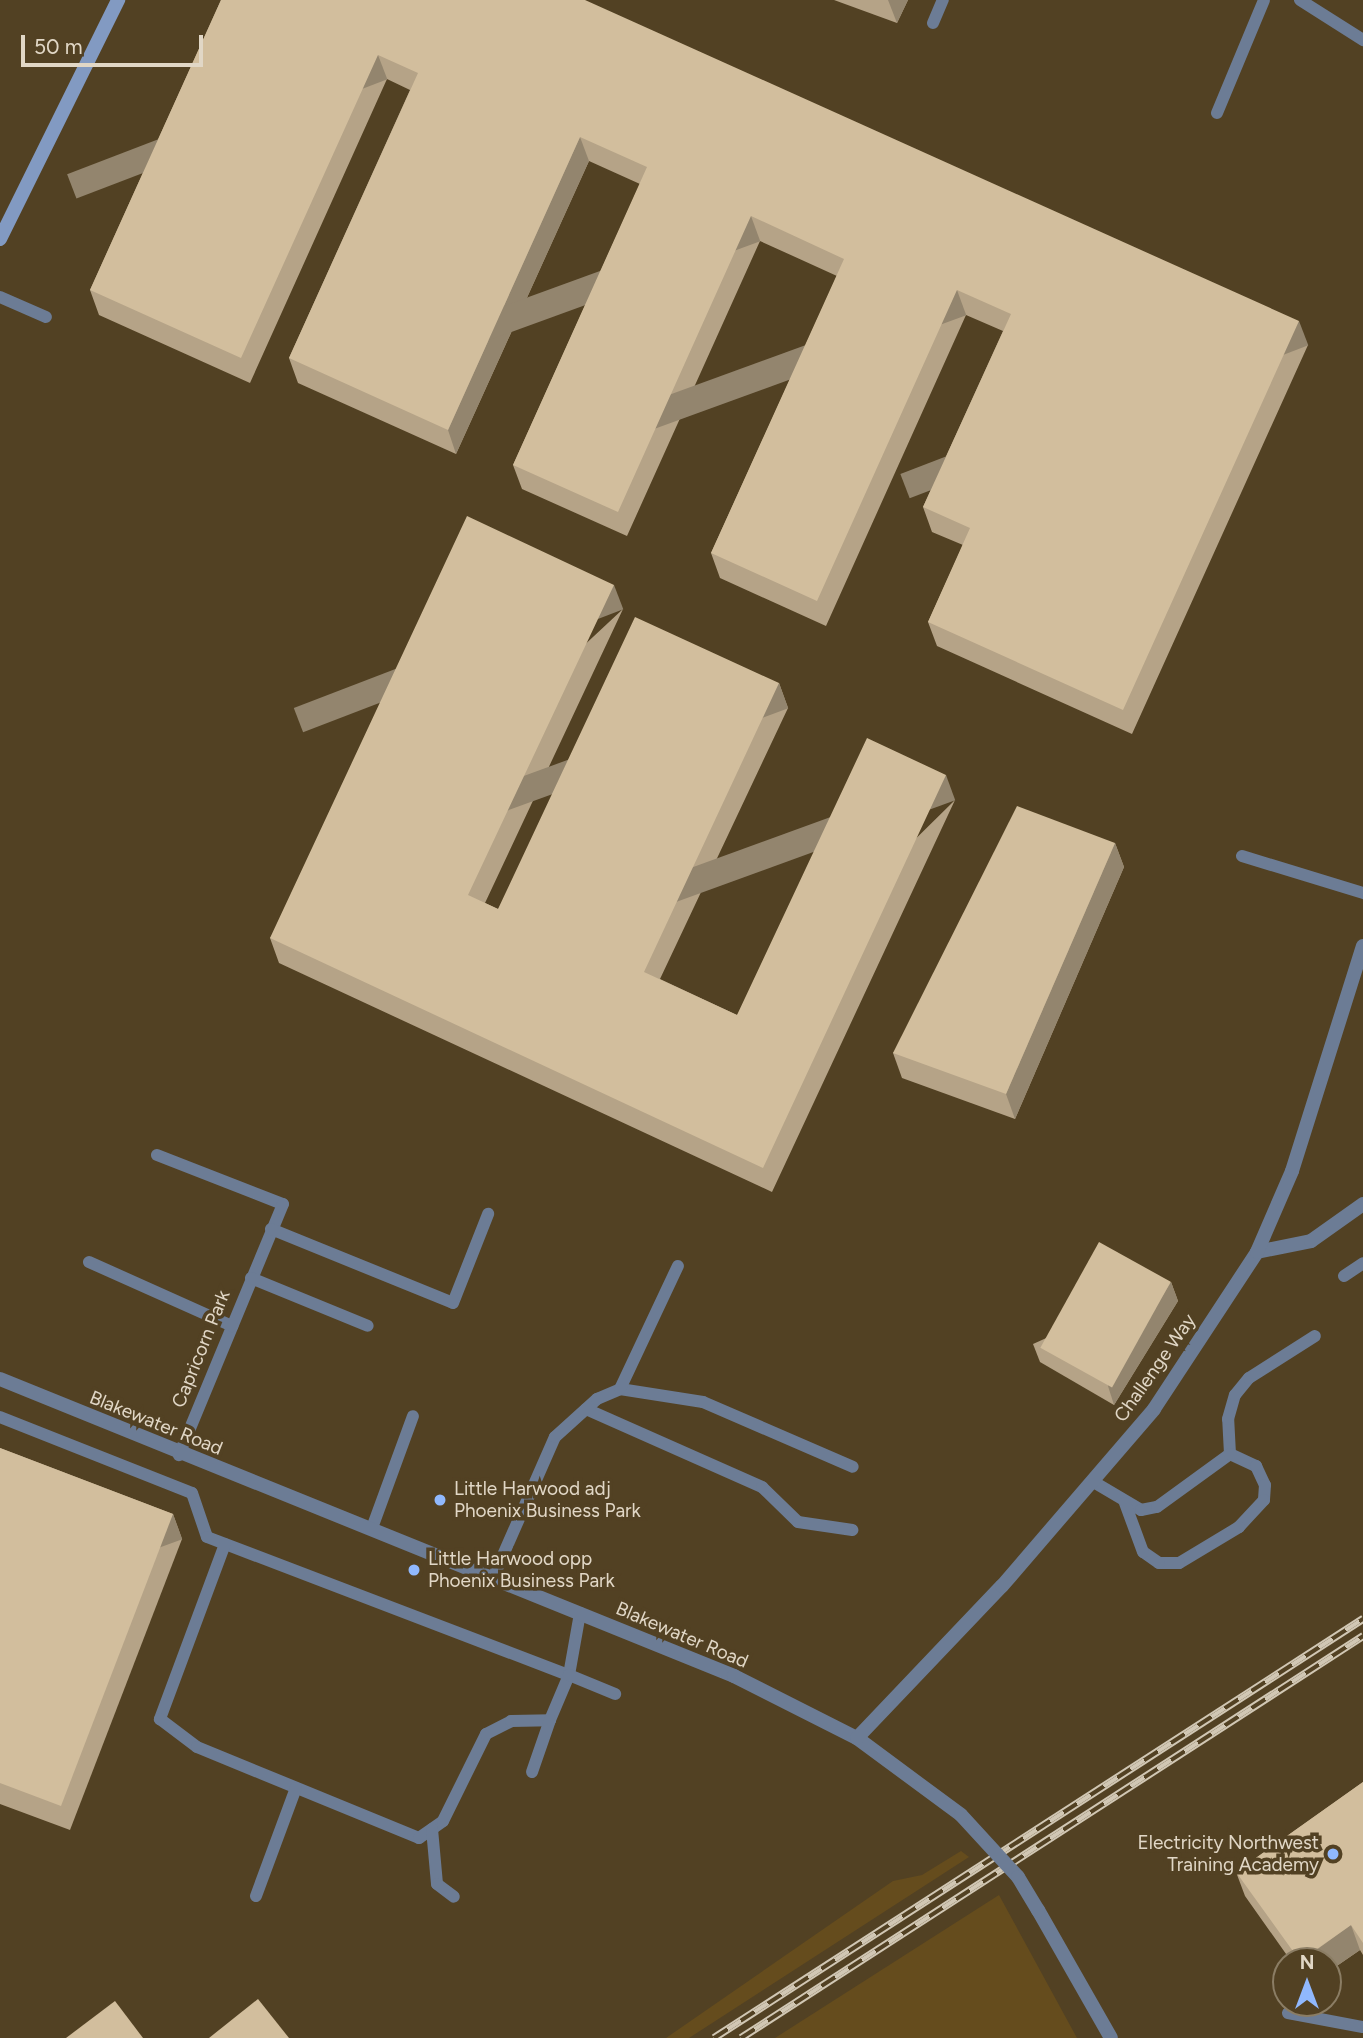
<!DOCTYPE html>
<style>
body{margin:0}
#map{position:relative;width:1363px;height:2038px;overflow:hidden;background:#524123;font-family:Figtree,sans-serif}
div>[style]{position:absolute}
.green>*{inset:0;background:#654c1d}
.lane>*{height:12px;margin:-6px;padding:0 6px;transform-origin:6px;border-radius:6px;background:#6c7c95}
.street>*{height:14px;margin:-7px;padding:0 7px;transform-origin:7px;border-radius:7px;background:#6c7c95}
.secondary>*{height:14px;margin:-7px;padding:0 7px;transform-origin:7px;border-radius:7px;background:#829ac2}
.rail>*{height:8px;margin-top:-4px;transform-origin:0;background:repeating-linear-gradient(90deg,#524123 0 16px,#d1c7b4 0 32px);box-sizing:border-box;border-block:2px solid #d1c7b4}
.street-bridge>*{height:14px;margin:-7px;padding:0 7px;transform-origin:7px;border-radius:7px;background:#6c7c95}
.wall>*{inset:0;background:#b5a387}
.shaded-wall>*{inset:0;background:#93856e;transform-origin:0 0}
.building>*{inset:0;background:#d2be9d;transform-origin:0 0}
.dots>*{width:19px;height:19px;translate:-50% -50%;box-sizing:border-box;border:4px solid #524123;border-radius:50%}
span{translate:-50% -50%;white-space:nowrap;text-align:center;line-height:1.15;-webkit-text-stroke:7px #524123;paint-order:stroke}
.street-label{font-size:19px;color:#e1d7c6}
.poi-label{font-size:19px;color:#e1d7c6}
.left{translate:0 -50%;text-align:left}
.right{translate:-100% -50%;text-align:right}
.north{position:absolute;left:1272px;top:1947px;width:70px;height:70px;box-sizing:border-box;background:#524123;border:2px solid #8b7d64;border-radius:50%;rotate:0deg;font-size:19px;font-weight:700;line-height:28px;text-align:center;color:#e1d7c6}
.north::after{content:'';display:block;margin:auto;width:24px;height:32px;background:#90b8fd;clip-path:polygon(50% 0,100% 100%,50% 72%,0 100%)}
.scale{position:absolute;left:21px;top:35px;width:182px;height:32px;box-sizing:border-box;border:4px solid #e1d7c6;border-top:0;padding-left:9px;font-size:21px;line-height:24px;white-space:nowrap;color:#e1d7c6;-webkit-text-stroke:5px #524123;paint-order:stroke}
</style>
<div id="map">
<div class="green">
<i style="clip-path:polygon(961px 1851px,969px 1857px,689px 2038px,666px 2038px,893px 1881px,922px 1875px)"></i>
<i style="clip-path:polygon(999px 1895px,1077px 2038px,775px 2038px)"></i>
</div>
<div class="lane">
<i style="left:1300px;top:0;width:75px;rotate:32.4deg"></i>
<i style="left:933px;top:23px;width:25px;rotate:-67deg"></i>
<i style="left:1217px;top:113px;width:122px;rotate:-67.4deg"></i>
<i style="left:0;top:297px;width:50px;rotate:23.5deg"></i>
<i style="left:1242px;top:856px;width:127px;rotate:17deg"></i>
<i style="left:157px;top:1155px;width:135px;rotate:21.3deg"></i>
<i style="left:283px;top:1204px;width:272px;rotate:112.5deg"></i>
<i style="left:271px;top:1229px;width:196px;rotate:22.1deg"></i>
<i style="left:453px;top:1303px;width:96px;rotate:-68.5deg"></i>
<i style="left:89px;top:1262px;width:157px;rotate:24.1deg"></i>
<i style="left:1344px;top:1276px;width:23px;rotate:-34deg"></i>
<i style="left:251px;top:1278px;width:126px;rotate:22.3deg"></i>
<i style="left:620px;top:1389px;width:84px;rotate:8.9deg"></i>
<i style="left:703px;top:1402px;width:163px;rotate:23.4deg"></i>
<i style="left:586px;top:1409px;width:193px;rotate:23.9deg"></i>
<i style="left:762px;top:1487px;width:50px;rotate:44.2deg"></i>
<i style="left:798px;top:1522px;width:55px;rotate:8.4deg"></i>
<i style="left:0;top:1417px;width:206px;rotate:21.6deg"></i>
<i style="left:192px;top:1493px;width:46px;rotate:71.2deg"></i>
<i style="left:207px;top:1537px;width:387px;rotate:20.9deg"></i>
<i style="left:569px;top:1675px;width:63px;rotate:-79.9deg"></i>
<i style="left:1230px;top:1454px;width:35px;rotate:-93deg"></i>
<i style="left:1228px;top:1419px;width:25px;rotate:-74deg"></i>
<i style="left:1235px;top:1395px;width:22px;rotate:-51deg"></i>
<i style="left:1249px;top:1378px;width:78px;rotate:-32.5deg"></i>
<i style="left:1092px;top:1481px;width:57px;rotate:30.6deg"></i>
<i style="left:1141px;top:1510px;width:16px;rotate:-11deg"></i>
<i style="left:1157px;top:1507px;width:90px;rotate:-36deg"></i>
<i style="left:1230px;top:1454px;width:29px;rotate:25deg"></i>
<i style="left:1256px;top:1466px;width:21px;rotate:65deg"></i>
<i style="left:1265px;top:1485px;width:15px;rotate:94deg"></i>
<i style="left:1264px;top:1500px;width:37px;rotate:133deg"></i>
<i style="left:1239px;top:1527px;width:70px;rotate:149deg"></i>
<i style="left:1179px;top:1563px;width:20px;rotate:180deg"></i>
<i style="left:1159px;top:1563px;width:19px;rotate:-145deg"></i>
<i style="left:1143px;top:1552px;width:52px;rotate:-110.2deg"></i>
<i style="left:372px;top:1528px;width:119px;rotate:-69.9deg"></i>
<i style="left:225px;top:1544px;width:187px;rotate:110.4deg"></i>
<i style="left:160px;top:1719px;width:46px;rotate:37.1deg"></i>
<i style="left:197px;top:1747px;width:240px;rotate:22.3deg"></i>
<i style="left:419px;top:1838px;width:29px;rotate:-35deg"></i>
<i style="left:443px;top:1821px;width:97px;rotate:-63.7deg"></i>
<i style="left:486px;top:1734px;width:28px;rotate:-27deg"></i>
<i style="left:511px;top:1721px;width:39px;rotate:-1deg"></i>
<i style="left:550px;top:1720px;width:49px;rotate:-67.1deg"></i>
<i style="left:569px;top:1675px;width:50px;rotate:22.4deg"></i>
<i style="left:493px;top:1578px;width:154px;rotate:-66.3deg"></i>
<i style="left:555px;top:1437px;width:57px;rotate:-42.1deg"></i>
<i style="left:597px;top:1399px;width:25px;rotate:-23deg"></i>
<i style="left:620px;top:1389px;width:136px;rotate:-64.8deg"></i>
<i style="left:532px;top:1772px;width:55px;rotate:-70.9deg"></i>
<i style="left:432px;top:1829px;width:55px;rotate:84.8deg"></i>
<i style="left:437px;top:1884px;width:21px;rotate:37deg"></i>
<i style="left:256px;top:1896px;width:115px;rotate:-69.7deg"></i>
<i style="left:1288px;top:2013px;width:76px;rotate:10.6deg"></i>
</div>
<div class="street">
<i style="left:1257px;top:1252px;width:55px;rotate:-11.5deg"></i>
<i style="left:1311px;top:1241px;width:64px;rotate:-35.4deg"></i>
<i style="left:0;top:1379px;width:792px;rotate:22.03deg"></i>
<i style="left:734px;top:1676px;width:138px;rotate:26.8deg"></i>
<i style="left:857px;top:1738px;width:129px;rotate:36.5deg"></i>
<i style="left:857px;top:1738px;width:210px;rotate:-46.4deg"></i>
<i style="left:1002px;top:1586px;width:233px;rotate:-49.3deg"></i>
<i style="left:1154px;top:1409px;width:188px;rotate:-56.7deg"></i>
<i style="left:1257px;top:1252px;width:88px;rotate:-66.6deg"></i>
<i style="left:1292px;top:1171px;width:236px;rotate:-72.5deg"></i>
<i style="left:1038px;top:1910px;width:147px;rotate:60.3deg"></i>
</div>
<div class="secondary">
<i style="left:0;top:239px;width:267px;rotate:-63.7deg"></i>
</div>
<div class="rail">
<i style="left:714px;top:2038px;width:773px;rotate:-32.85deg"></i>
<i style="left:741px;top:2038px;width:741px;rotate:-32.87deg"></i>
</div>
<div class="street-bridge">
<i style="left:961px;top:1815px;width:84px;rotate:47.4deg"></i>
<i style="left:1018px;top:1877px;width:39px;rotate:59deg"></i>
</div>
<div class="wall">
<i style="clip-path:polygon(221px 0,1308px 345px,1132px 734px,937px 646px,928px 622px,963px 545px,932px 532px,923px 507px,1003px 331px,966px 315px,826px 626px,720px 578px,711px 553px,837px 276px,760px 241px,627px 536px,522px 489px,513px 465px,640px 184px,589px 161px,456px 454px,298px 383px,289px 358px,410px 90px,387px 79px,250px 383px,99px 315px,90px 290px)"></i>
<i style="clip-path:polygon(834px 0,908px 0,897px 23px)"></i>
<i style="clip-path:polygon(623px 609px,485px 903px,498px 909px,779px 683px,788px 708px,660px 979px,737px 1015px,955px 800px,772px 1192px,279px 963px,270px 938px)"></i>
<i style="clip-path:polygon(1115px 843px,1124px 867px,1015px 1119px,902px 1078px,893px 1053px)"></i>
<i style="clip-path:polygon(1171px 1282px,1178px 1301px,1114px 1405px,1040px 1362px,1033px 1344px)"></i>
<i style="clip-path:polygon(0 1448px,173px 1514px,182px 1539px,70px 1830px,0 1804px)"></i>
<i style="clip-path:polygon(1363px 1782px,1363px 1955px,1360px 1950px,1328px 1972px,1328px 1961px,1291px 1961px,1245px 1896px,1236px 1872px)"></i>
</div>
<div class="shaded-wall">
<i style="clip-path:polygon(888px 0,908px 0,897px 23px)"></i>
<i style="left:378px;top:55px;width:26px;height:333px;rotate:69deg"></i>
<i style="clip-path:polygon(580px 137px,589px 161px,456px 454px,448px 430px)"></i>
<i style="left:751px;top:216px;width:27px;height:325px;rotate:70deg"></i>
<i style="left:957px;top:290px;width:27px;height:341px;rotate:70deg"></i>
<i style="left:1299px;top:321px;width:26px;height:427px;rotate:69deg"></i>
<i style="left:614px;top:585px;width:26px;height:343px;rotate:69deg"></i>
<i style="left:779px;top:683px;width:27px;height:319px;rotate:70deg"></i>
<i style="left:946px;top:775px;width:27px;height:434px;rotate:70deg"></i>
<i style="clip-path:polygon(1115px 843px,1124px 867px,1015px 1119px,1006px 1094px)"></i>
<i style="clip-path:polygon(1171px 1282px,1178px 1301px,1114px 1405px,1108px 1386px)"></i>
<i style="left:173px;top:1514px;width:27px;height:313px;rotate:70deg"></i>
<i style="clip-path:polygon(1351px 1925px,1360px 1950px,1328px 1972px,1328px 1961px,1301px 1961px)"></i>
</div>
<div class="building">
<i style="clip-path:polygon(221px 0,585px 0,1299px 321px,1123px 710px,928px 622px,970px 528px,923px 507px,1011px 314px,957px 290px,817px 601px,711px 553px,844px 259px,751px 216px,618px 512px,513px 465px,647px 167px,580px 137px,448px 430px,289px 358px,418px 73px,378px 55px,241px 358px,90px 290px)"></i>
<i style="clip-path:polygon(467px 516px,614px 585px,468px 895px,498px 909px,635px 617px,779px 683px,644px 972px,737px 1015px,867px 738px,946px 775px,763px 1168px,270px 938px)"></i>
<i style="clip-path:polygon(1017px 806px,1115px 843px,1006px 1094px,893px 1053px)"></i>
<i style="left:1099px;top:1242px;width:82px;height:121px;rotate:29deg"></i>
<i style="clip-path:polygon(0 1448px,173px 1514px,61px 1806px,0 1783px)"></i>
<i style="clip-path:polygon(1363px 1782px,1363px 1943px,1351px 1925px,1300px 1961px,1236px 1872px)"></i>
<i style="clip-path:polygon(258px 1999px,289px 2038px,209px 2038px)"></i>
<i style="clip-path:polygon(115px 2001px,143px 2038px,66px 2038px)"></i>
</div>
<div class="dots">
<i style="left:440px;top:1500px;background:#90b8fd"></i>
<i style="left:414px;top:1570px;background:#90b8fd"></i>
<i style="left:1333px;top:1854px;background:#90b8fd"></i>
</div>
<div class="street-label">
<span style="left:201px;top:1349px;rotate:-68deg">Capricorn Park</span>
<span style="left:1155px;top:1368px;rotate:-55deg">Challenge Way</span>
<span style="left:156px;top:1423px;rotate:22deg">Blakewater Road</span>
<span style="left:682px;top:1635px;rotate:23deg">Blakewater Road</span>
</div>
<div class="poi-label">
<span class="left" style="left:454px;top:1500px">Little Harwood adj<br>Phoenix Business Park</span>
<span class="left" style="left:428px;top:1570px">Little Harwood opp<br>Phoenix Business Park</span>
<span class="right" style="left:1319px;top:1854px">Electricity Northwest<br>Training Academy</span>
</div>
<div class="north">N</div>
<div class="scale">50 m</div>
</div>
